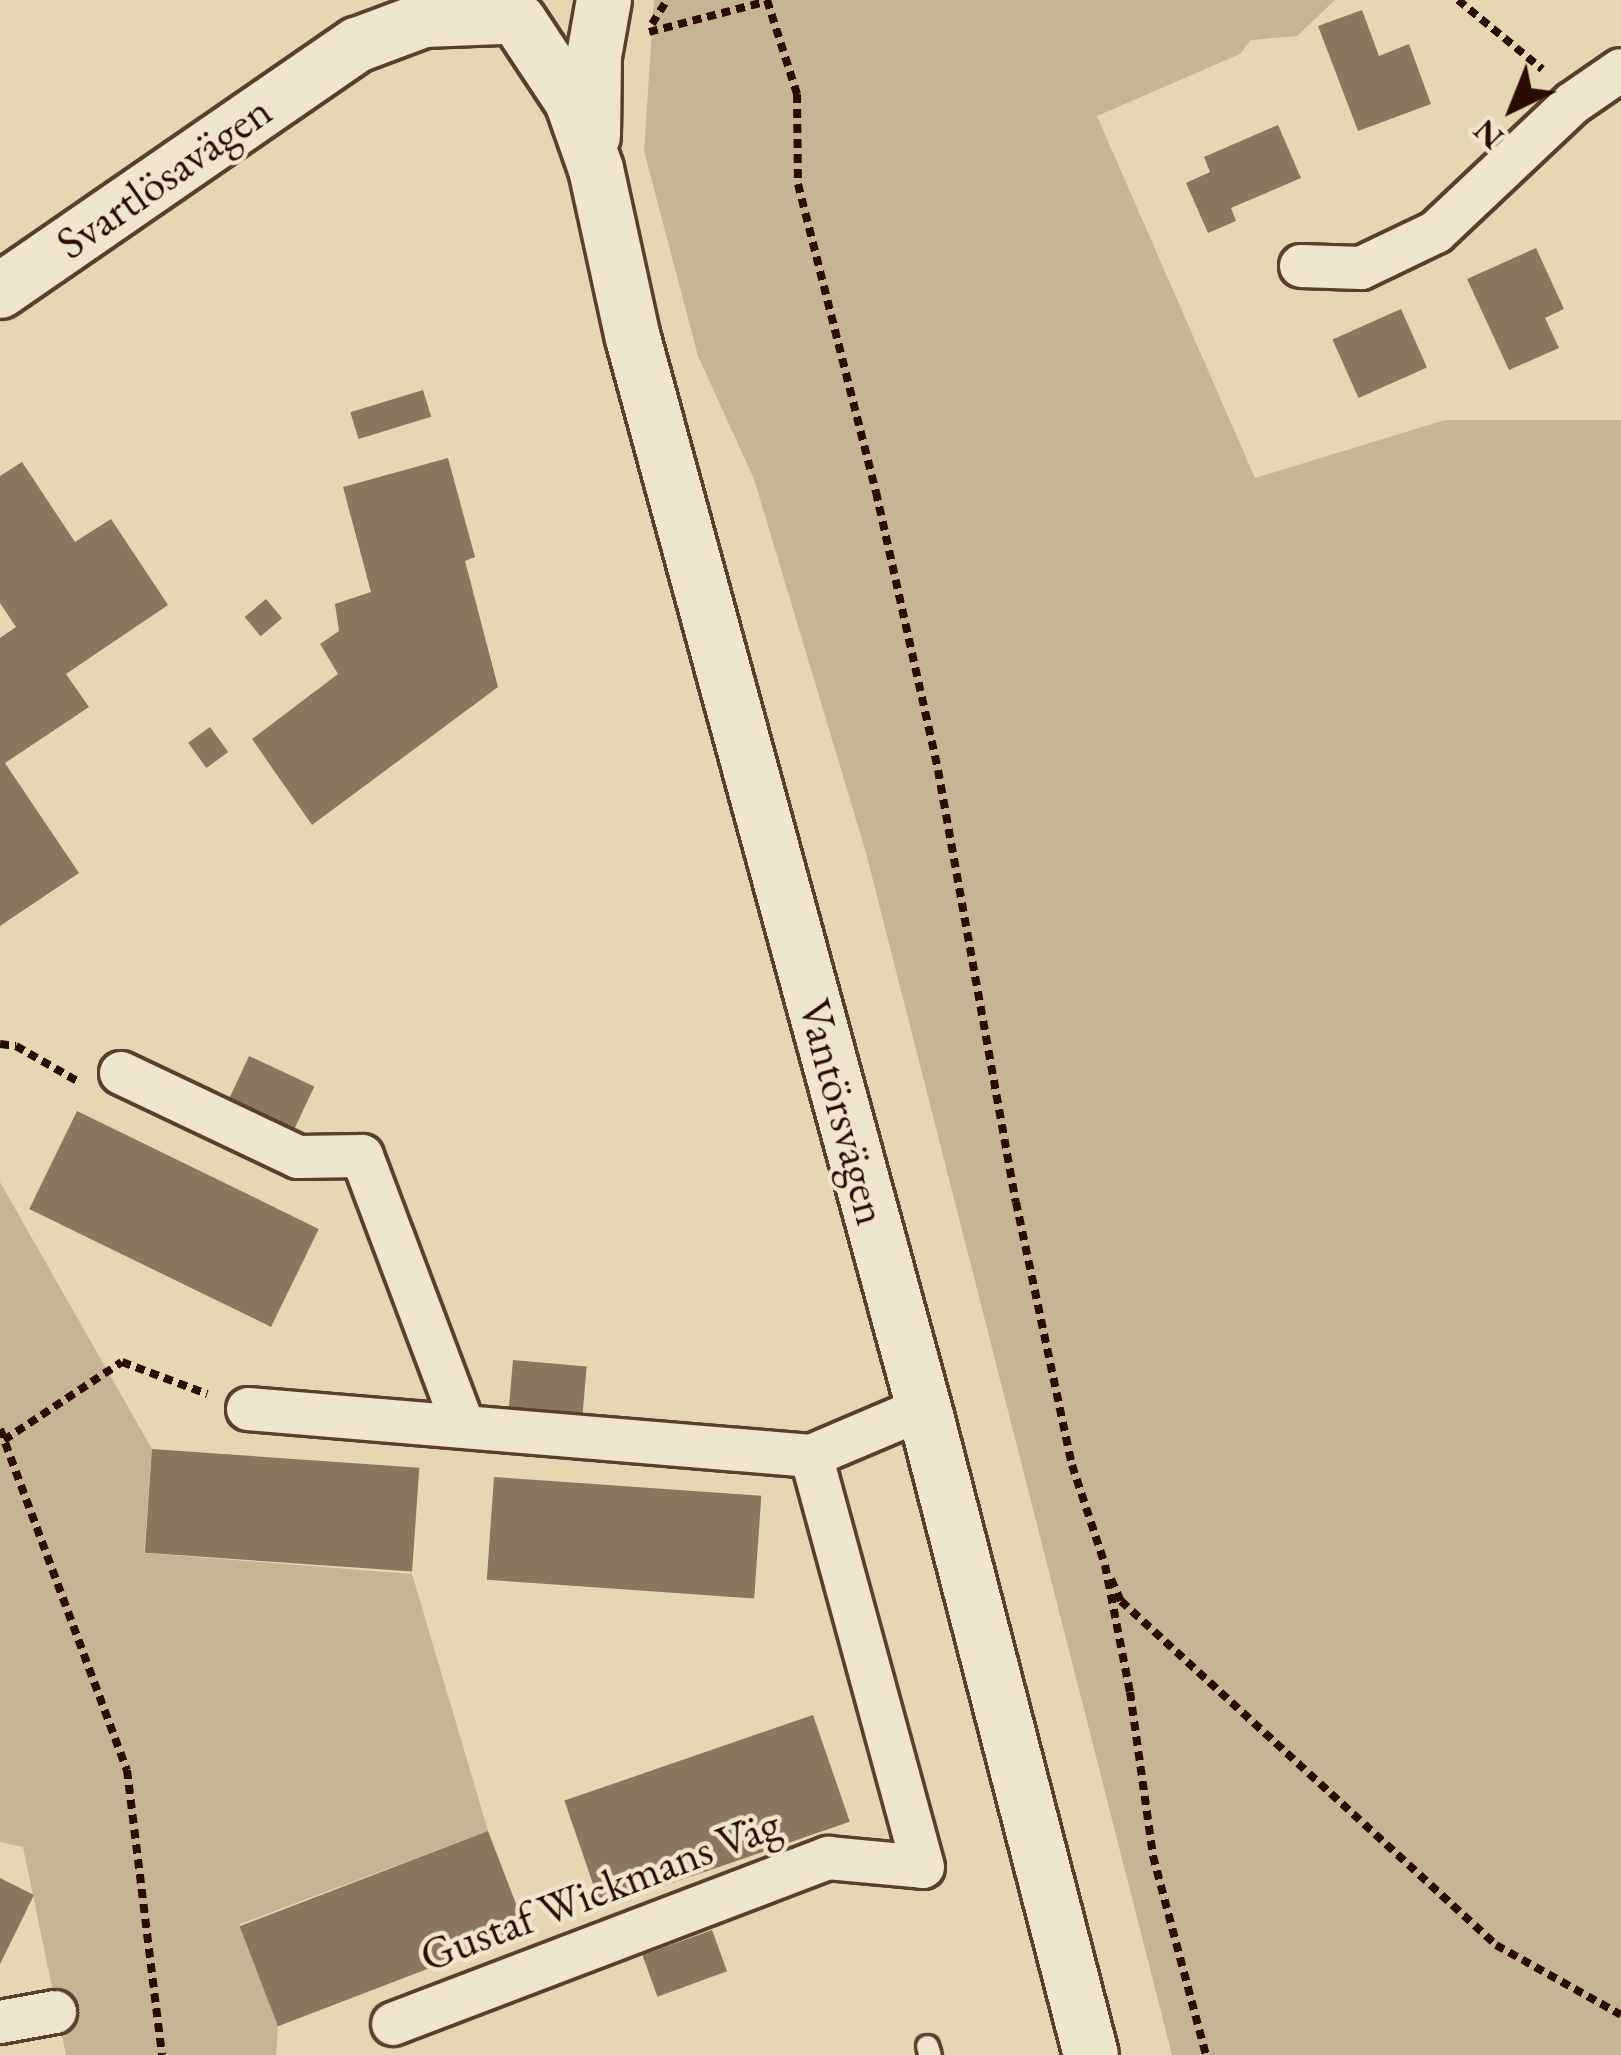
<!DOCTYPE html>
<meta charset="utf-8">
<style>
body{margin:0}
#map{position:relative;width:1621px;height:2055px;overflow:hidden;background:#e3d8b2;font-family:"EB Garamond",serif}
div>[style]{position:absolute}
.green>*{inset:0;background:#c4b594}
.building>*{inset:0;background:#8b775d;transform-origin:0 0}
.path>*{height:8px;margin-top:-4px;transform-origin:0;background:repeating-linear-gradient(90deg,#2b0d00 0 9px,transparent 0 15px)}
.roads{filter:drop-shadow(3px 0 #59402c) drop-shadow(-3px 0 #59402c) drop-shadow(0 3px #59402c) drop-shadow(0 -3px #59402c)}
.service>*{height:21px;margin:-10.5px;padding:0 10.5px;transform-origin:10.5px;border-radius:10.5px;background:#ede6cd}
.minor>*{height:42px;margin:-21px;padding:0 21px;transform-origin:21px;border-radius:21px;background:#ede6cd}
.tertiary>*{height:54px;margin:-27px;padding:0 27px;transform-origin:27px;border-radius:27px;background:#ede6cd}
span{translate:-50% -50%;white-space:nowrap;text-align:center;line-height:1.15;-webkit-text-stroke:9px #ede6cd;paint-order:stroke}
.street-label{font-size:45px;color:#2b0d00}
.north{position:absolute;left:1453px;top:48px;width:120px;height:120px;-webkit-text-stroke:9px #ede6cd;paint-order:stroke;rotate:223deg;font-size:33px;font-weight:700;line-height:48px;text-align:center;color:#2b0d00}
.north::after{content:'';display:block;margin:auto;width:42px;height:54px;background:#2b0d00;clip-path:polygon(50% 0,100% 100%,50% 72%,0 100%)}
</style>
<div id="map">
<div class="green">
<i style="clip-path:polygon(654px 0,1335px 0,1297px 36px,1251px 40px,1240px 54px,1097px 116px,1255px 478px,1445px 420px,1621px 420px,1621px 2055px,1172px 2055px,866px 853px,754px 479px,698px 356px,644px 151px)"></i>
<i style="clip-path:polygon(0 1182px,152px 1449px,144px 1553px,412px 1574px,488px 1831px,240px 1924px,278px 2025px,276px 2055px,66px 2055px,23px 1847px,0 1842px)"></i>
</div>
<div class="building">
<i style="clip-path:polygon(1362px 10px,1379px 56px,1409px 44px,1431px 104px,1358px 131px,1318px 26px)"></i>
<i style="clip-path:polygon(1278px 125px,1301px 178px,1231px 208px,1236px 221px,1208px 233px,1186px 183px,1210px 172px,1204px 157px)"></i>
<i style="clip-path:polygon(1536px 248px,1564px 309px,1545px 318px,1559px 348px,1509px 370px,1467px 279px)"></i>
<i style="left:1401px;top:309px;width:64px;height:75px;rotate:66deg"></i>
<i style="left:423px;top:390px;width:28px;height:76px;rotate:73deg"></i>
<i style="clip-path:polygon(448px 458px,475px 557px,465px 561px,498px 687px,312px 825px,252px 739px,338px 674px,320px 644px,339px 631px,335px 604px,371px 592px,343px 487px)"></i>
<i style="clip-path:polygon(22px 462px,75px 542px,111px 519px,168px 605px,66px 674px,89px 707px,5px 763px,79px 873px,0 926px,0 638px,16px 627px,0 603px,0 476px)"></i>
<i style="left:266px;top:599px;width:25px;height:28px;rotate:50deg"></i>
<i style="left:210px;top:727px;width:31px;height:27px;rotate:54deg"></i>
<i style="left:249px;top:1056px;width:72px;height:49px;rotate:25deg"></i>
<i style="left:77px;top:1111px;width:269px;height:109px;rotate:26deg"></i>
<i style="left:513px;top:1360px;width:74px;height:49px;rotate:5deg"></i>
<i style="left:152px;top:1449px;width:268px;height:104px;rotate:4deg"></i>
<i style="left:494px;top:1477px;width:268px;height:103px;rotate:4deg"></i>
<i style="left:813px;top:1715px;width:113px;height:263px;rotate:71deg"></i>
<i style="left:488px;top:1831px;width:107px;height:266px;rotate:69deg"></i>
<i style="clip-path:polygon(0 1878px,34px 1895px,0 1964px)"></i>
<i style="left:712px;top:1930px;width:44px;height:74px;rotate:70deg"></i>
</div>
<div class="path">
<i style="left:767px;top:0;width:99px;rotate:72.3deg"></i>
<i style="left:797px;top:94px;width:90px;rotate:89.4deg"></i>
<i style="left:798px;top:184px;width:318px;rotate:75.8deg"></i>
<i style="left:876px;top:492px;width:285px;rotate:77.4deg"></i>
<i style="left:938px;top:770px;width:439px;rotate:79.8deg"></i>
<i style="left:1016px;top:1202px;width:269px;rotate:78deg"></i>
<i style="left:1072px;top:1465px;width:105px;rotate:71.7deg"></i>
<i style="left:1105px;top:1565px;width:129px;rotate:78.9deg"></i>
<i style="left:1130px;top:1692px;width:166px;rotate:82deg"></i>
<i style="left:1153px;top:1856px;width:206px;rotate:75.1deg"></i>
<i style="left:1458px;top:0;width:109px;rotate:39.4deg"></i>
<i style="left:652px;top:24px;width:28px;rotate:-58deg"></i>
<i style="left:649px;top:32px;width:123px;rotate:-14.6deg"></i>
<i style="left:0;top:1044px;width:16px;rotate:7deg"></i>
<i style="left:16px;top:1046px;width:73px;rotate:29.7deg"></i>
<i style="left:0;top:1429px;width:364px;rotate:69.6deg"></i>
<i style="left:127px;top:1770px;width:287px;rotate:83deg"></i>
<i style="left:4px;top:1440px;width:141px;rotate:-33.5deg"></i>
<i style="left:122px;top:1362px;width:91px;rotate:20.6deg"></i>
<i style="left:1111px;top:1579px;width:24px;rotate:66deg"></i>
<i style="left:1121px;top:1601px;width:509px;rotate:42.53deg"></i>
<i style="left:1496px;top:1945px;width:143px;rotate:29.2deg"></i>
</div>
<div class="roads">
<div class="service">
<i style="left:927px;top:2046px;width:9px;rotate:72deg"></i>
</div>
<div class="minor">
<i style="left:1301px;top:266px;width:60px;rotate:1.9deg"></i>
<i style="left:1361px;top:268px;width:83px;rotate:-25.6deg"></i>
<i style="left:1436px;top:232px;width:188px;rotate:-43.3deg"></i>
<i style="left:1573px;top:103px;width:58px;rotate:-34.5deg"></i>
<i style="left:121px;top:1073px;width:196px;rotate:25.4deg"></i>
<i style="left:298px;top:1157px;width:64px;rotate:-0.9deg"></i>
<i style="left:362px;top:1156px;width:287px;rotate:69.4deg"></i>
<i style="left:248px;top:1409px;width:565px;rotate:4.77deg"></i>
<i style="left:811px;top:1456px;width:123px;rotate:-23deg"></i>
<i style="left:0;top:2022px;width:56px;rotate:-10.3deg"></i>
<i style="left:393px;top:2024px;width:466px;rotate:-20.9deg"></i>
<i style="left:828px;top:1858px;width:95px;rotate:5.4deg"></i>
<i style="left:923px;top:1867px;width:426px;rotate:-105.2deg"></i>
</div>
<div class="tertiary">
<i style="left:519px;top:21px;width:96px;rotate:56.5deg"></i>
<i style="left:572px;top:101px;width:72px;rotate:70.6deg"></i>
<i style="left:596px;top:169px;width:173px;rotate:77.7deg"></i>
<i style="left:633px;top:338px;width:1109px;rotate:74.79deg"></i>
<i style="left:924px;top:1408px;width:668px;rotate:75.53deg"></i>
<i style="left:593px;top:136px;width:80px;rotate:-89.3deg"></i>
<i style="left:594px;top:56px;width:57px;rotate:-79.9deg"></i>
<i style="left:0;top:291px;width:434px;rotate:-34.6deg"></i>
<i style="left:357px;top:45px;width:72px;rotate:-20.5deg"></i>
<i style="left:424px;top:20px;width:77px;rotate:-2.2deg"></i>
</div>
</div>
<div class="street-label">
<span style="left:164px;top:177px;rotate:-35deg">Svartlösavägen</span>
<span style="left:843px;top:1112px;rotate:75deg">Vantörsvägen</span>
<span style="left:600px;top:1890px;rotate:-21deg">Gustaf Wickmans Väg</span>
</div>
<div class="north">N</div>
</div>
